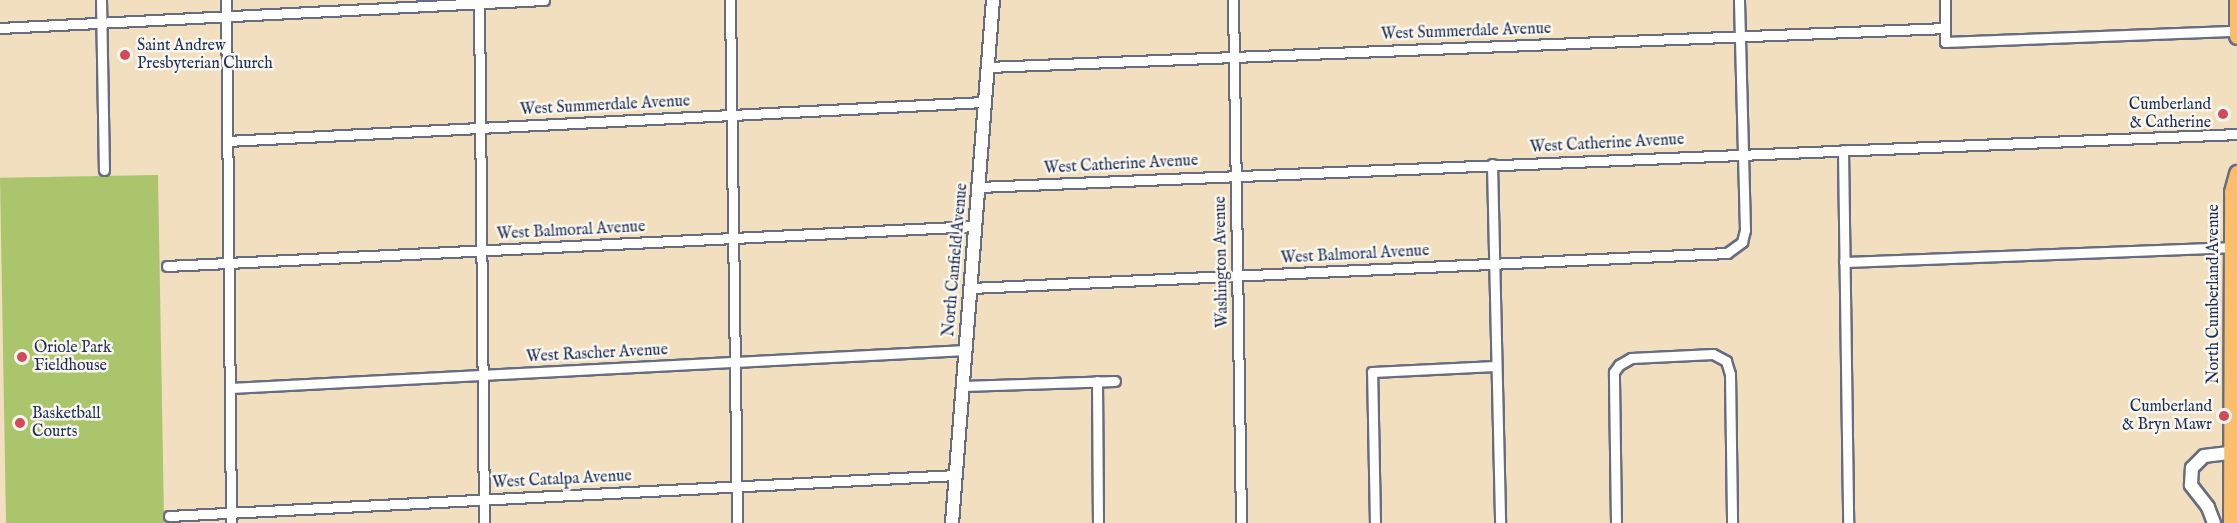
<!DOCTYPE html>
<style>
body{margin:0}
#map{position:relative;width:2237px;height:523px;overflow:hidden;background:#f1dfbf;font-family:"IM FELL English",serif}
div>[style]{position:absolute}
.green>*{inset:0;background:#aac56b;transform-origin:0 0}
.roads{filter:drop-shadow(2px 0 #666d80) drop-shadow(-2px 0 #666d80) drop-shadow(0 2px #666d80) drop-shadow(0 -2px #666d80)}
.minor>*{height:9px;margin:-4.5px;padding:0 4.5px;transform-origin:4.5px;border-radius:4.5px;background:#fff}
.tertiary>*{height:12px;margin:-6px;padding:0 6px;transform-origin:6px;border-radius:6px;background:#fff}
.primary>*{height:15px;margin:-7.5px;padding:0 7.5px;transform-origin:7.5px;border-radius:7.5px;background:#fabe6d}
.dots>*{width:16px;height:16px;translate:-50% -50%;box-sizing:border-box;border:3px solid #fbf7ec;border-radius:50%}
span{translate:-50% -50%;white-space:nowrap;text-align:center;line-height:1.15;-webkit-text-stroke:5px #fbf7ec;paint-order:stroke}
.street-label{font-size:16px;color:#1b2f5e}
.poi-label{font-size:16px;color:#1b2f5e}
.left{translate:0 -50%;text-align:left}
.right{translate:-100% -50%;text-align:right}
</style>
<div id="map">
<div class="green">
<i style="left:158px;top:175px;width:348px;height:158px;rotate:89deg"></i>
</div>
<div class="roads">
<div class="minor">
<i style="left:101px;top:0;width:170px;rotate:89deg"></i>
<i style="left:226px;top:0;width:523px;rotate:89.45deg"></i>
<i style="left:479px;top:0;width:523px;rotate:89.45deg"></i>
<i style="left:730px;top:0;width:523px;rotate:89.23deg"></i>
<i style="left:1233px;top:0;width:523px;rotate:89.12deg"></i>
<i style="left:1945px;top:0;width:42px;rotate:90deg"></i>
<i style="left:1945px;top:42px;width:292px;rotate:-2.2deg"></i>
<i style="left:0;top:28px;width:545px;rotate:-2.95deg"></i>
<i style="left:988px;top:67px;width:958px;rotate:-2.33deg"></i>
<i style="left:227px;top:141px;width:759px;rotate:-2.95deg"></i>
<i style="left:1843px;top:150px;width:373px;rotate:89.2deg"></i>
<i style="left:1492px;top:164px;width:359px;rotate:88.7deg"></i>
<i style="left:979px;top:187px;width:1259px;rotate:-2.41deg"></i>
<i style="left:1844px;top:262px;width:388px;rotate:-2.2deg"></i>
<i style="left:167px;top:266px;width:809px;rotate:-2.83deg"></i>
<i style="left:971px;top:288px;width:757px;rotate:-2.65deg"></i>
<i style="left:1727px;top:253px;width:19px;rotate:-36deg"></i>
<i style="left:1742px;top:242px;width:12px;rotate:-76deg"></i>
<i style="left:1745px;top:230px;width:230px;rotate:-91.5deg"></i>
<i style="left:1097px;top:381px;width:142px;rotate:89.6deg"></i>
<i style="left:963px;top:386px;width:152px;rotate:-1.9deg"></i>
<i style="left:230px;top:388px;width:737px;rotate:-2.96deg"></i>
<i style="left:169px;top:516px;width:788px;rotate:-2.98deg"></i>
<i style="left:1375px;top:523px;width:151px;rotate:-91.1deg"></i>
<i style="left:1372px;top:372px;width:124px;rotate:-2.8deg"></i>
<i style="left:1616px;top:523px;width:151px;rotate:-90.8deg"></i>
<i style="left:1614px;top:372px;width:9px;rotate:-54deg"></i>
<i style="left:1619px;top:365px;width:14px;rotate:-30deg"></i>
<i style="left:1631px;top:358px;width:82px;rotate:-2.8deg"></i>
<i style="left:1713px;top:354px;width:15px;rotate:28deg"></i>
<i style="left:1726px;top:361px;width:14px;rotate:73deg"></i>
<i style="left:1730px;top:374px;width:149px;rotate:89.2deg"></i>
</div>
<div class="tertiary">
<i style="left:952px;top:523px;width:525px;rotate:-85.52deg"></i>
<i style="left:2214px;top:523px;width:17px;rotate:-111deg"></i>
<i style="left:2208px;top:507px;width:28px;rotate:-128deg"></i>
<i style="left:2191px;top:485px;width:17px;rotate:-87deg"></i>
<i style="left:2192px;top:468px;width:17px;rotate:-45deg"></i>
<i style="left:2204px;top:456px;width:33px;rotate:-7deg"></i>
</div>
<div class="primary">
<i style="left:2237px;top:0;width:36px;rotate:90deg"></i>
<i style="left:2231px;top:523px;width:331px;rotate:-89.8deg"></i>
<i style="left:2232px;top:192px;width:20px;rotate:-75deg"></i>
</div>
</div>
<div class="dots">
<i style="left:125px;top:55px;background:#d1495b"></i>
<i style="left:2223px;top:114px;background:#d1495b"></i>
<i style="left:22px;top:357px;background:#d1495b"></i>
<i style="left:2224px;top:416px;background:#d1495b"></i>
<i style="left:20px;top:423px;background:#d1495b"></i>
</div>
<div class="street-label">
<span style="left:1466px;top:32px;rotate:-2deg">West Summerdale Avenue</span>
<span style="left:605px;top:106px;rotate:-3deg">West Summerdale Avenue</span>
<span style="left:1607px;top:144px;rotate:-3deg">West Catherine Avenue</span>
<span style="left:1121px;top:165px;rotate:-3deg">West Catherine Avenue</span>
<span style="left:571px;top:231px;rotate:-3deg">West Balmoral Avenue</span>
<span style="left:1355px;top:255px;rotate:-3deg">West Balmoral Avenue</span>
<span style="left:956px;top:260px;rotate:-85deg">North Canfield Avenue</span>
<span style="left:1222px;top:262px;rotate:-91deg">Washington Avenue</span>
<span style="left:2214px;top:294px;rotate:-90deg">North Cumberland Avenue</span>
<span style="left:597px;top:354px;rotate:-3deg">West Rascher Avenue</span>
<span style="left:562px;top:480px;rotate:-3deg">West Catalpa Avenue</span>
</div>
<div class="poi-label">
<span class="left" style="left:137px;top:55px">Saint Andrew<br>Presbyterian Church</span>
<span class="right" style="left:2211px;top:114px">Cumberland<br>&amp; Catherine</span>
<span class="left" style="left:34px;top:357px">Oriole Park<br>Fieldhouse</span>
<span class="right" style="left:2212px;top:416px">Cumberland<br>&amp; Bryn Mawr</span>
<span class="left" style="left:32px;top:423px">Basketball<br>Courts</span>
</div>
</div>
